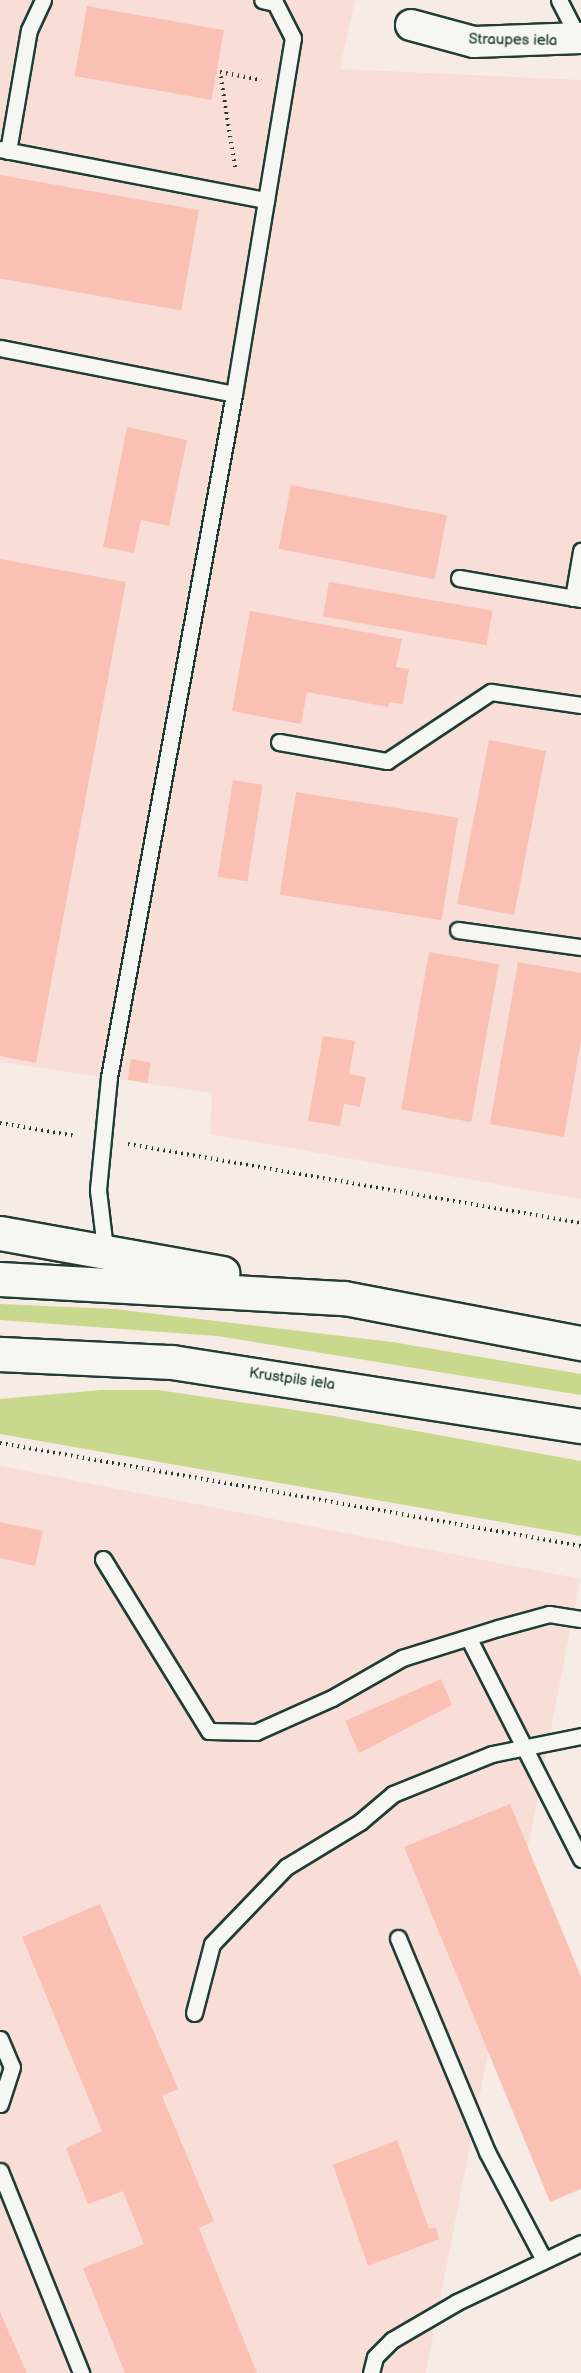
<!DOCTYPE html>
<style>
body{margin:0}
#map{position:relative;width:581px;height:2373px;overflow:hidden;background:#f7ebe5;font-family:"Balsamiq Sans",sans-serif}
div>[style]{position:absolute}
.built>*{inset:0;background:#f8ded6;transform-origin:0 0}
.green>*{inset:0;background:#c8d88c}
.building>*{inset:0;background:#fac0b3;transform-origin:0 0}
.path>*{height:4px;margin-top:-2px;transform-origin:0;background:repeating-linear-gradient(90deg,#1f3d34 0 1.5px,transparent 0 6px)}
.roads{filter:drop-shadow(2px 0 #1f3d34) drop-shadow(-2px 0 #1f3d34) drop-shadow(0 2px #1f3d34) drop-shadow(0 -2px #1f3d34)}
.lane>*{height:15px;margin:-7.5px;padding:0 7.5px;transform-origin:7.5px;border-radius:7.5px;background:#f6f6f2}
.street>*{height:30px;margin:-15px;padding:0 15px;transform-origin:15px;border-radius:15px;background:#f6f6f2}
.secondary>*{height:33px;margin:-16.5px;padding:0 16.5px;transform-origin:16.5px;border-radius:16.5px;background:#f6f6f2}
span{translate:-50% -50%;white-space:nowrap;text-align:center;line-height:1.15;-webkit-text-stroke:6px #f6f6f2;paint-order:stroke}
.street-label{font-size:15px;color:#1f3d34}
</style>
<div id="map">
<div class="built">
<i style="clip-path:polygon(0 0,355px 0,340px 69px,581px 80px,581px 1199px,210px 1134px,212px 1093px,0 1062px)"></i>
<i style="left:0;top:1466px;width:591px;height:907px;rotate:11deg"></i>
</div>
<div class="green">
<i style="clip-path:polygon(0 1304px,114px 1309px,392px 1342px,581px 1374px,581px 1395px,217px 1336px,0 1320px)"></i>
<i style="clip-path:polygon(101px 1390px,158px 1390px,328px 1415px,581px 1461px,581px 1536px,0 1434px,0 1399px)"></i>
</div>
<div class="building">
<i style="left:87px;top:6px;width:139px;height:71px;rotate:10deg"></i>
<i style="left:0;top:175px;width:202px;height:102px;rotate:10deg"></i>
<i style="clip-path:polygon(127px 427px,187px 440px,169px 526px,141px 520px,134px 553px,103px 547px)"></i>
<i style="left:291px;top:485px;width:159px;height:65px;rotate:11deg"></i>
<i style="clip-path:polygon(0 559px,126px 582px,36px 1063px,0 1056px)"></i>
<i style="left:329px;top:582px;width:166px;height:35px;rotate:10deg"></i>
<i style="clip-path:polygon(250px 611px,402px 639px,396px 667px,409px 669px,403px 704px,389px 702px,388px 707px,307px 692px,301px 724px,232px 711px)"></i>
<i style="left:489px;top:740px;width:58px;height:167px;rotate:11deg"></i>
<i style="left:233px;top:780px;width:30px;height:98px;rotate:9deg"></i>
<i style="left:296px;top:792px;width:164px;height:104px;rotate:9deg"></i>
<i style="left:429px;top:952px;width:71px;height:160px;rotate:10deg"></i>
<i style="clip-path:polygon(518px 962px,581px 973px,581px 1040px,564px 1137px,490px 1124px)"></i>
<i style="clip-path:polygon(323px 1036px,355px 1041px,349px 1074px,366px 1077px,360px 1107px,344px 1104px,340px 1126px,308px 1121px)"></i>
<i style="left:131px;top:1059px;width:20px;height:21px;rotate:9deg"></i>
<i style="clip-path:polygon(0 1522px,43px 1531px,35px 1566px,0 1558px)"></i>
<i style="clip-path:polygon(441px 1679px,452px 1705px,359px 1753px,345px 1721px)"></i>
<i style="clip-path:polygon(510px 1804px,581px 1977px,581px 2189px,550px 2202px,404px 1847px)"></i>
<i style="clip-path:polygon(100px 1904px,178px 2089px,162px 2096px,214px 2221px,199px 2228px,257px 2373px,125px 2373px,83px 2268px,144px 2244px,123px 2191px,88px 2204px,66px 2148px,102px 2131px,22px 1937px)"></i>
<i style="clip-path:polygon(397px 2140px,429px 2229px,436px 2227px,439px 2239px,368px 2266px,333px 2165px)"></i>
<i style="clip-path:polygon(0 2312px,27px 2373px,0 2373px)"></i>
</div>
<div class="path">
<i style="left:235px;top:167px;width:96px;rotate:-99deg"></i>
<i style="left:220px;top:72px;width:42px;rotate:11deg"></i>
<i style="left:0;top:1123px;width:77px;rotate:9.7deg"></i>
<i style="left:128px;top:1144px;width:460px;rotate:9.9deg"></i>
<i style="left:0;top:1443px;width:590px;rotate:10.05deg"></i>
</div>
<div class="roads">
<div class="lane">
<i style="left:559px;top:0;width:44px;rotate:62.9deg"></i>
<i style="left:0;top:149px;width:271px;rotate:10.9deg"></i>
<i style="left:8px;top:151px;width:123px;rotate:-80.2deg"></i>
<i style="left:29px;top:30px;width:33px;rotate:-65deg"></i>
<i style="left:0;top:348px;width:238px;rotate:11.1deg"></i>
<i style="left:234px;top:394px;width:694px;rotate:100.37deg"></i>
<i style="left:109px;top:1077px;width:114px;rotate:95.6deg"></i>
<i style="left:98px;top:1190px;width:59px;rotate:83.2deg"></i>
<i style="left:234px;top:394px;width:361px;rotate:-80.6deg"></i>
<i style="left:293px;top:38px;width:39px;rotate:-117deg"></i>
<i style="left:275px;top:3px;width:13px;rotate:-167deg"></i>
<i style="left:459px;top:578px;width:124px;rotate:9.8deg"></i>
<i style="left:573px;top:598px;width:48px;rotate:-80.3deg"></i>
<i style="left:279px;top:742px;width:110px;rotate:10deg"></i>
<i style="left:387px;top:761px;width:125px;rotate:-33.6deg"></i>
<i style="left:491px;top:692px;width:91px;rotate:8.2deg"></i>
<i style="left:458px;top:930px;width:124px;rotate:7.9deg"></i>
<i style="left:103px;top:1559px;width:202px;rotate:58.4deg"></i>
<i style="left:209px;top:1731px;width:47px;rotate:1.2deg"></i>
<i style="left:256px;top:1732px;width:83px;rotate:-24.1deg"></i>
<i style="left:332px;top:1698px;width:81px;rotate:-29.7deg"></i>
<i style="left:402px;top:1658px;width:101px;rotate:-17.4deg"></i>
<i style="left:498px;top:1628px;width:53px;rotate:-15.4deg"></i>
<i style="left:549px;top:1614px;width:32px;rotate:9deg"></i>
<i style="left:469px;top:1639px;width:247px;rotate:63deg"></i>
<i style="left:398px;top:1938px;width:232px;rotate:67.4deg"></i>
<i style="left:487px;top:2152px;width:122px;rotate:62.2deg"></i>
<i style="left:194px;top:2013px;width:71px;rotate:-75.4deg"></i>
<i style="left:212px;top:1944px;width:107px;rotate:-46.1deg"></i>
<i style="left:286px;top:1867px;width:87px;rotate:-31.3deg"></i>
<i style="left:360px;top:1822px;width:43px;rotate:-40.3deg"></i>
<i style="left:393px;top:1794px;width:107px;rotate:-22deg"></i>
<i style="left:492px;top:1754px;width:91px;rotate:-11.4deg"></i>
<i style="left:0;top:2039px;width:30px;rotate:67deg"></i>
<i style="left:12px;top:2067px;width:39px;rotate:108deg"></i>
<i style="left:0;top:2171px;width:218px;rotate:68.1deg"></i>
<i style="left:371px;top:2373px;width:16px;rotate:-76deg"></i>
<i style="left:375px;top:2357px;width:24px;rotate:-45deg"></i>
<i style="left:392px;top:2340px;width:75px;rotate:-30.3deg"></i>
<i style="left:457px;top:2302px;width:137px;rotate:-25.4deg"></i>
</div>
<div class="street">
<i style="left:411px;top:25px;width:65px;rotate:15.1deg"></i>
<i style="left:474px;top:42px;width:107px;rotate:-2.1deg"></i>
</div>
<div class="secondary">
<i style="left:0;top:1233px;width:226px;rotate:10.2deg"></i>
<i style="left:0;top:1279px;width:345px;rotate:3.2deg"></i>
<i style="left:344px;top:1298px;width:241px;rotate:10.8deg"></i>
<i style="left:0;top:1354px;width:172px;rotate:2.7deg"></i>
<i style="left:172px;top:1362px;width:414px;rotate:8.9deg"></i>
</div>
</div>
<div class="street-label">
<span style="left:513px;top:40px;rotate:1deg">Straupes iela</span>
<span style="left:292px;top:1379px;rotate:8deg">Krustpils iela</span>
</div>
</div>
